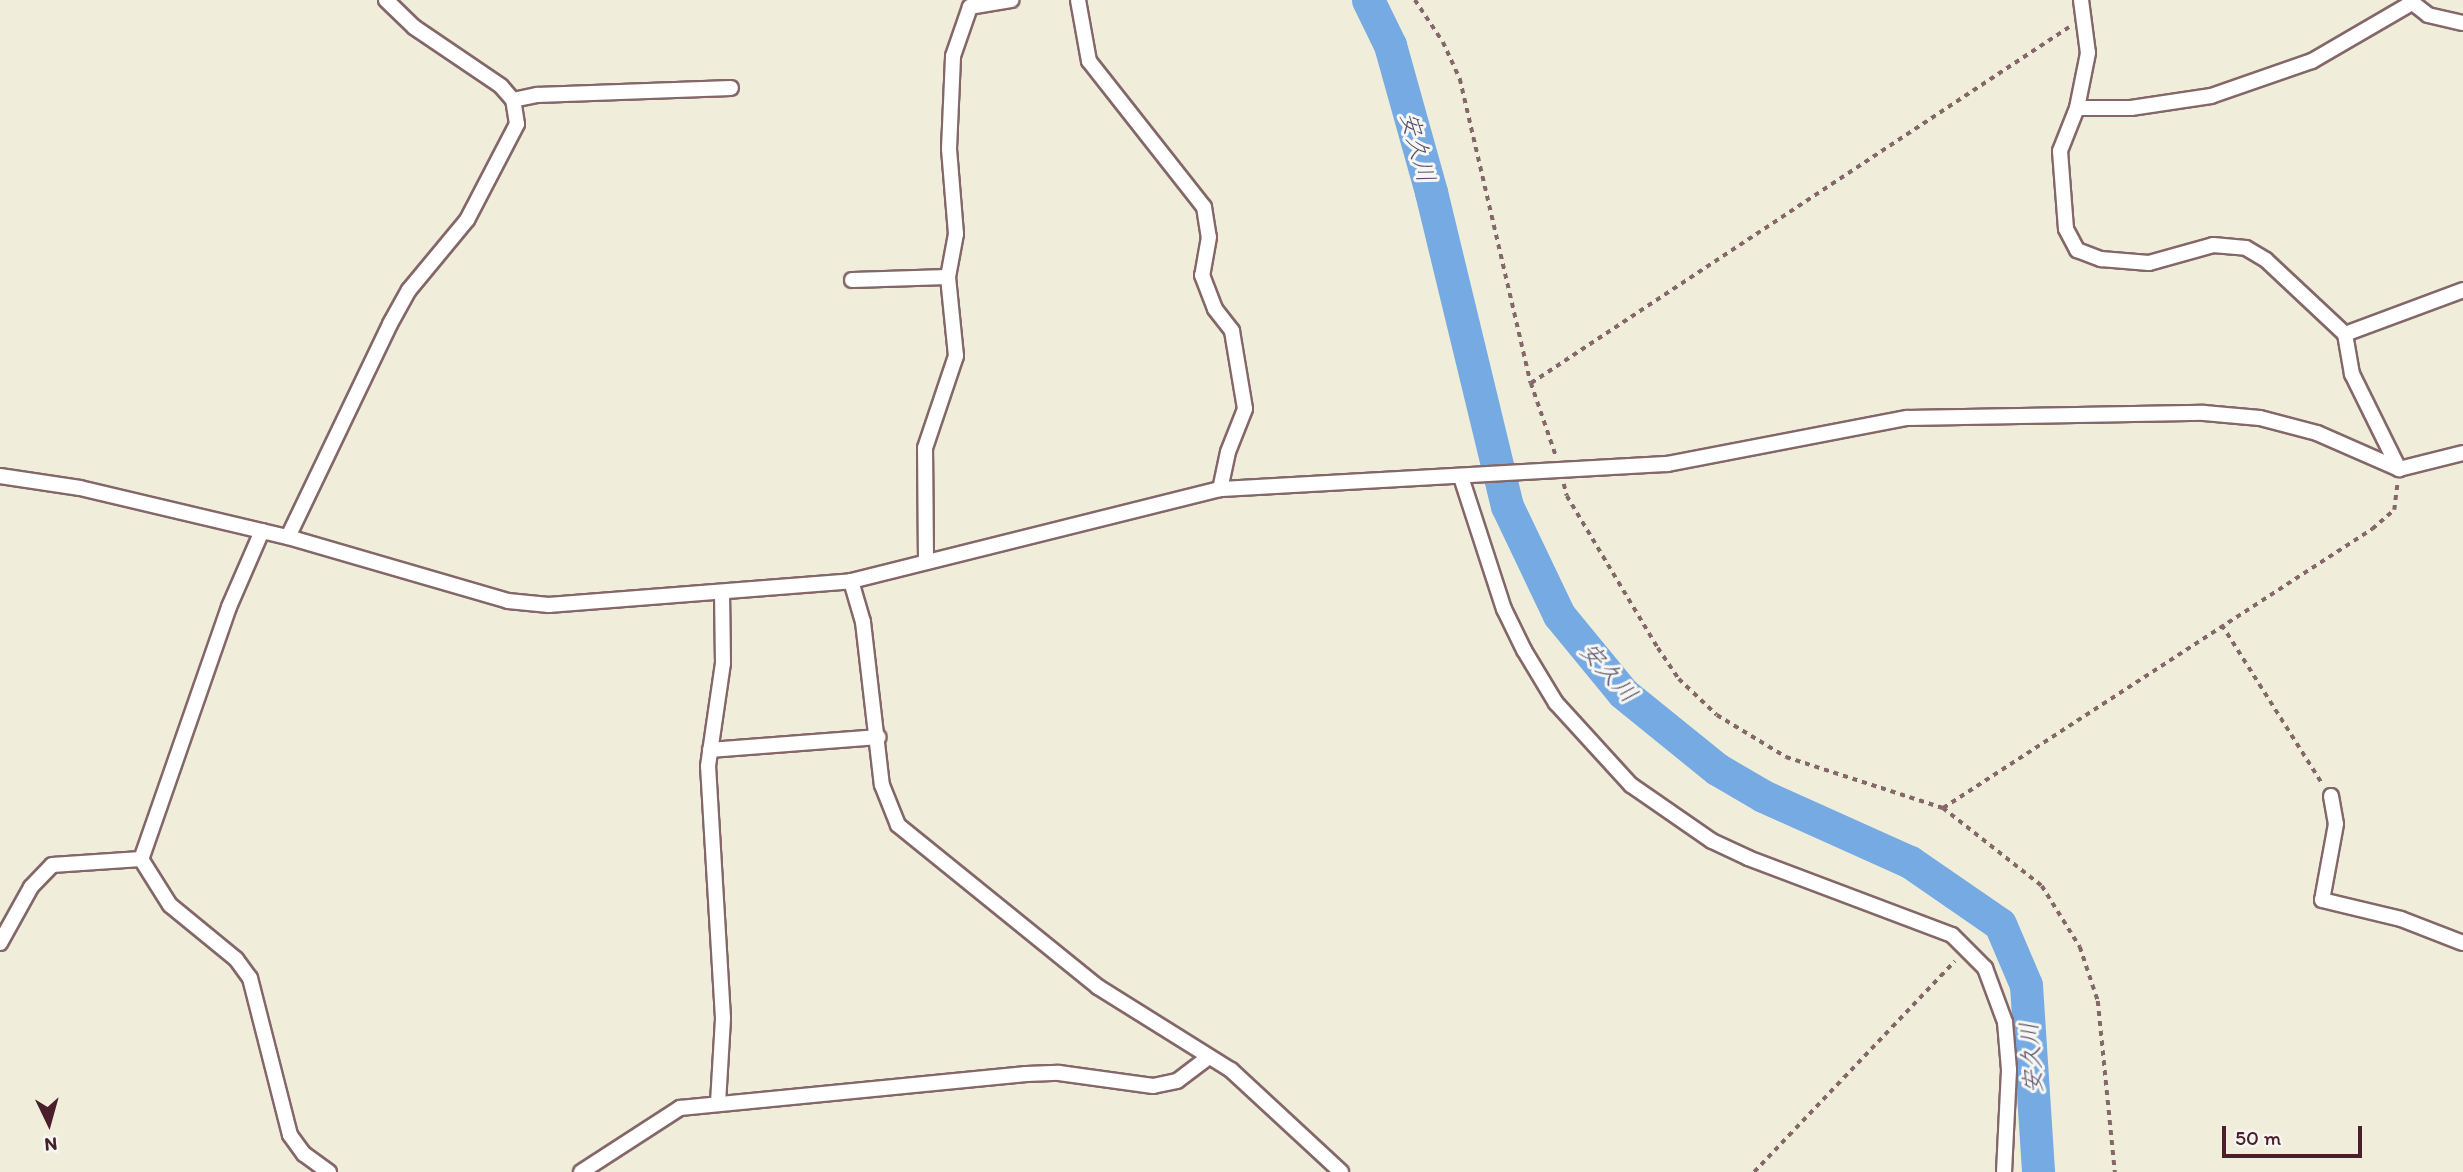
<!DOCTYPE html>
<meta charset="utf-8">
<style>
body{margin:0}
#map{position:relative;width:2463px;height:1172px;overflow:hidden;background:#f0eddb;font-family:Itim,"Klee One",sans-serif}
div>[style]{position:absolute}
.river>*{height:33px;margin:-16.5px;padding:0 16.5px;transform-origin:16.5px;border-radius:16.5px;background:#75aae3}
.path>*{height:3.5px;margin-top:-1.75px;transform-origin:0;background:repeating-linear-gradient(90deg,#846769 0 5px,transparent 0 10px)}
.roads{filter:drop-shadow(2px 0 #846769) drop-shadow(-2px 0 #846769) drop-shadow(0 2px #846769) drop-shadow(0 -2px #846769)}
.street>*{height:14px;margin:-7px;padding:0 7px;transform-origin:7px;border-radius:7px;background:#fff}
span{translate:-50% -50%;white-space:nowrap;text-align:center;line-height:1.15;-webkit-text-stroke:6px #f6f6f2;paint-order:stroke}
.water-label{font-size:24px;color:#59506b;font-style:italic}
.north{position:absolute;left:14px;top:1088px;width:70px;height:70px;-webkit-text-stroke:5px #f6f6f2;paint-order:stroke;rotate:175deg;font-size:19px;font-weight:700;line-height:28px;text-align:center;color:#4a1f2b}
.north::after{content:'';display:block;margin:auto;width:24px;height:32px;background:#4a1f2b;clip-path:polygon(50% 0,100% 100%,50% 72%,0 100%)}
.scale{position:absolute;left:2222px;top:1126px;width:140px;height:32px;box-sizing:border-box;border:4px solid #4a1f2b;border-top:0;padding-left:9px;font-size:21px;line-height:24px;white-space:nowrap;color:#4a1f2b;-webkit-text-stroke:5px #f6f6f2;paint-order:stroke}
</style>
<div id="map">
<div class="river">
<i style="left:1368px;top:0;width:50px;rotate:63.9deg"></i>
<i style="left:1390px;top:45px;width:153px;rotate:74.4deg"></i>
<i style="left:1431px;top:192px;width:323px;rotate:76.4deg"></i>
<i style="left:1507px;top:506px;width:121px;rotate:64.5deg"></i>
<i style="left:1559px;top:615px;width:101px;rotate:50.6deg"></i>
<i style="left:1623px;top:693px;width:121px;rotate:39deg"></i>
<i style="left:1717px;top:769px;width:53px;rotate:30.4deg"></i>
<i style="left:1763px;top:796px;width:161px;rotate:24.2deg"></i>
<i style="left:1910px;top:862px;width:109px;rotate:34.6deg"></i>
<i style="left:2000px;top:924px;width:66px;rotate:66.9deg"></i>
<i style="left:2026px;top:985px;width:187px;rotate:86.3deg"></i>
</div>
<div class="path">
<i style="left:1415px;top:0;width:50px;rotate:56.3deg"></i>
<i style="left:1443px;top:42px;width:41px;rotate:65.3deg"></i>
<i style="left:1460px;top:79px;width:312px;rotate:76.9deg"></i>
<i style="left:1531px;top:383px;width:77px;rotate:71.1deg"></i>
<i style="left:1531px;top:383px;width:645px;rotate:-33.49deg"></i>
<i style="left:1564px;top:484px;width:12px;rotate:76deg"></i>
<i style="left:1567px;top:496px;width:177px;rotate:59.1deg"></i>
<i style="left:1658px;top:648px;width:37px;rotate:56deg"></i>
<i style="left:1679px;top:679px;width:52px;rotate:43.5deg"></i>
<i style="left:1717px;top:715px;width:81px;rotate:31.3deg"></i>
<i style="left:1786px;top:757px;width:165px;rotate:18deg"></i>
<i style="left:1943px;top:808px;width:126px;rotate:38.2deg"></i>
<i style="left:2042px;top:886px;width:72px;rotate:58.1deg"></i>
<i style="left:2080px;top:947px;width:57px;rotate:71.6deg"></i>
<i style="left:2098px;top:1001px;width:172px;rotate:84.3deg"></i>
<i style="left:2222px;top:625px;width:187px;rotate:57.7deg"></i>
<i style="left:1943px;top:808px;width:512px;rotate:-33.04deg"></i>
<i style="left:2372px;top:529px;width:29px;rotate:-41deg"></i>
<i style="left:2394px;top:510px;width:25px;rotate:-83deg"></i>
<i style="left:1754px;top:1172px;width:291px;rotate:-46.4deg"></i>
</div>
<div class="roads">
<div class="street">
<i style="left:1078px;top:0;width:62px;rotate:79.8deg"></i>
<i style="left:1089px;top:61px;width:186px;rotate:51.8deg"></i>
<i style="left:1204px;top:207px;width:30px;rotate:81deg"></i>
<i style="left:1209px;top:237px;width:39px;rotate:100deg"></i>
<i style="left:1202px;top:275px;width:36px;rotate:69deg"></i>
<i style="left:1215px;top:309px;width:28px;rotate:52deg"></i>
<i style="left:1232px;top:331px;width:79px;rotate:80.5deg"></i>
<i style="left:1245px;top:409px;width:46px;rotate:111.6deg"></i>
<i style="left:1228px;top:452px;width:38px;rotate:102deg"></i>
<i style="left:2081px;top:0;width:53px;rotate:82.5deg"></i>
<i style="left:2088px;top:53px;width:56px;rotate:101.3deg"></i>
<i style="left:2077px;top:108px;width:46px;rotate:111.6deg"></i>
<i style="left:2060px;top:151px;width:78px;rotate:85.6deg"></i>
<i style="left:2066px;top:229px;width:24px;rotate:62deg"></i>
<i style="left:2077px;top:250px;width:26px;rotate:21deg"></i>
<i style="left:2101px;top:259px;width:48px;rotate:4.8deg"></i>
<i style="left:2149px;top:263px;width:66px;rotate:-15.7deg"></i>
<i style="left:2213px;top:245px;width:33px;rotate:5deg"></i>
<i style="left:2246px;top:248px;width:23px;rotate:31deg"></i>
<i style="left:2266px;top:260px;width:108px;rotate:43.1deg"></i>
<i style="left:2345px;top:334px;width:41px;rotate:80.1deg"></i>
<i style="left:2352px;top:374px;width:106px;rotate:63.7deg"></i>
<i style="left:2409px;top:0;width:24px;rotate:38deg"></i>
<i style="left:2428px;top:15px;width:36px;rotate:13deg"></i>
<i style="left:513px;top:100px;width:25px;rotate:-12deg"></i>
<i style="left:537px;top:95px;width:194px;rotate:-2.1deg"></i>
<i style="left:2077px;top:108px;width:54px"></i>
<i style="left:2131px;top:108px;width:81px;rotate:-8.5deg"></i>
<i style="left:2211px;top:96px;width:107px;rotate:-19.1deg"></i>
<i style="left:2312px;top:61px;width:113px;rotate:-30.2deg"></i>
<i style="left:852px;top:280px;width:96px;rotate:-1.8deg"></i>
<i style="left:2345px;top:334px;width:126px;rotate:-20.4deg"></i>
<i style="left:0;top:476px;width:81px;rotate:8.5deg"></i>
<i style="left:80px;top:488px;width:214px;rotate:13.3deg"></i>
<i style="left:288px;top:537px;width:229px;rotate:16.2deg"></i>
<i style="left:508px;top:601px;width:41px;rotate:5.6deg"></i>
<i style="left:549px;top:605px;width:303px;rotate:-4.5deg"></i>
<i style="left:851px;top:581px;width:380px;rotate:-14deg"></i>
<i style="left:1220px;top:489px;width:448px;rotate:-3.2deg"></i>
<i style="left:1667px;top:464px;width:244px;rotate:-10.9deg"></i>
<i style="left:1907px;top:418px;width:297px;rotate:-1deg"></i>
<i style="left:2204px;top:413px;width:56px;rotate:5.1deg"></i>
<i style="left:2260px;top:418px;width:59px;rotate:14.7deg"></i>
<i style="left:2317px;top:433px;width:90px;rotate:23.7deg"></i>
<i style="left:2399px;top:469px;width:66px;rotate:-14deg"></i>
<i style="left:1461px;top:477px;width:139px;rotate:72deg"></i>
<i style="left:1504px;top:609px;width:46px;rotate:64deg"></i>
<i style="left:1524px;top:650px;width:62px;rotate:58.9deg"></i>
<i style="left:1556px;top:703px;width:111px;rotate:47.6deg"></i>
<i style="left:1631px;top:785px;width:98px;rotate:34.7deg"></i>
<i style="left:1712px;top:841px;width:40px;rotate:25deg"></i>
<i style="left:1748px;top:858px;width:218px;rotate:20.7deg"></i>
<i style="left:1952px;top:935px;width:47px;rotate:45deg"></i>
<i style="left:1985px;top:968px;width:58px;rotate:69.7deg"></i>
<i style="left:2005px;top:1022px;width:48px;rotate:85.2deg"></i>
<i style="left:2009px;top:1070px;width:102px;rotate:92.8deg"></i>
<i style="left:262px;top:531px;width:83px;rotate:113.5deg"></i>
<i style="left:229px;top:607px;width:267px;rotate:109.2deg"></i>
<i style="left:141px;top:859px;width:54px;rotate:57.8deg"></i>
<i style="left:170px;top:905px;width:85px;rotate:39.3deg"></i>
<i style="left:236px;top:959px;width:24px;rotate:54deg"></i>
<i style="left:250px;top:978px;width:162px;rotate:75.7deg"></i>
<i style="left:290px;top:1135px;width:24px;rotate:54deg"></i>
<i style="left:304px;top:1154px;width:31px;rotate:36deg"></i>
<i style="left:288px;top:537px;width:236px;rotate:-64.4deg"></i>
<i style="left:390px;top:324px;width:39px;rotate:-61deg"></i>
<i style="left:409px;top:290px;width:91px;rotate:-50.4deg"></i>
<i style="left:467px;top:220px;width:108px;rotate:-62.5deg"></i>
<i style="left:517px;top:124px;width:24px;rotate:-99deg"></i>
<i style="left:513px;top:100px;width:18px;rotate:-131deg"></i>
<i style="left:501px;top:86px;width:105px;rotate:-145.9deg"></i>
<i style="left:414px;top:27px;width:39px;rotate:-136deg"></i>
<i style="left:926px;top:560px;width:112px;rotate:-90.5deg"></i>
<i style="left:925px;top:448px;width:97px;rotate:-71.4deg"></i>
<i style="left:956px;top:356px;width:79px;rotate:-95.8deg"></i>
<i style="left:948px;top:277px;width:44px;rotate:-79.5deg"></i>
<i style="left:956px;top:234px;width:85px;rotate:-94.7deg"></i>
<i style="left:949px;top:149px;width:93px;rotate:-87.5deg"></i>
<i style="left:953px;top:56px;width:52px;rotate:-70.9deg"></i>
<i style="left:970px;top:7px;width:42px;rotate:-9.7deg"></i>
<i style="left:851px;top:581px;width:43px;rotate:73.7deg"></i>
<i style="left:863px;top:622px;width:164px;rotate:83.4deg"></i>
<i style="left:882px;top:785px;width:43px;rotate:68.2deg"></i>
<i style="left:898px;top:825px;width:257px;rotate:39deg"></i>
<i style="left:1098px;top:987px;width:157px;rotate:32deg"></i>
<i style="left:1231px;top:1070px;width:150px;rotate:42.8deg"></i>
<i style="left:710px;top:750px;width:169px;rotate:-4.4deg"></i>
<i style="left:2331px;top:796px;width:28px;rotate:80deg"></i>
<i style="left:2336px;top:824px;width:77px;rotate:100.4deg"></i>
<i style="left:2322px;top:900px;width:81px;rotate:13.5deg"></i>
<i style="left:2401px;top:919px;width:66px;rotate:21.2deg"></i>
<i style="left:0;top:943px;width:64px;rotate:-61deg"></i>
<i style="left:31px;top:887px;width:30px;rotate:-46deg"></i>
<i style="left:52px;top:865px;width:89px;rotate:-3.9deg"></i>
<i style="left:718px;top:1103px;width:85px;rotate:-86.6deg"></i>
<i style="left:723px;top:1018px;width:252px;rotate:-93.4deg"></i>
<i style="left:708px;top:766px;width:104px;rotate:-81.7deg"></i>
<i style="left:723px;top:663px;width:69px;rotate:-90.8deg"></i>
<i style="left:581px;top:1172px;width:118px;rotate:-32.9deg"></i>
<i style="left:680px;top:1108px;width:348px;rotate:-5.6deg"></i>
<i style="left:1026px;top:1074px;width:33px;rotate:-2deg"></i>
<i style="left:1059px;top:1073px;width:95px;rotate:7.9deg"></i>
<i style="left:1153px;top:1086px;width:25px;rotate:-12deg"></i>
<i style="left:1177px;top:1081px;width:40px;rotate:-37deg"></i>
</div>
</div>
<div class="water-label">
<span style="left:1418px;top:147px;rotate:75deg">安久川</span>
<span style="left:1609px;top:672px;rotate:48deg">安久川</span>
<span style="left:2031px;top:1058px;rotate:-94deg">安久川</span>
</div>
<div class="north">N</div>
<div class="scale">50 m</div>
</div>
